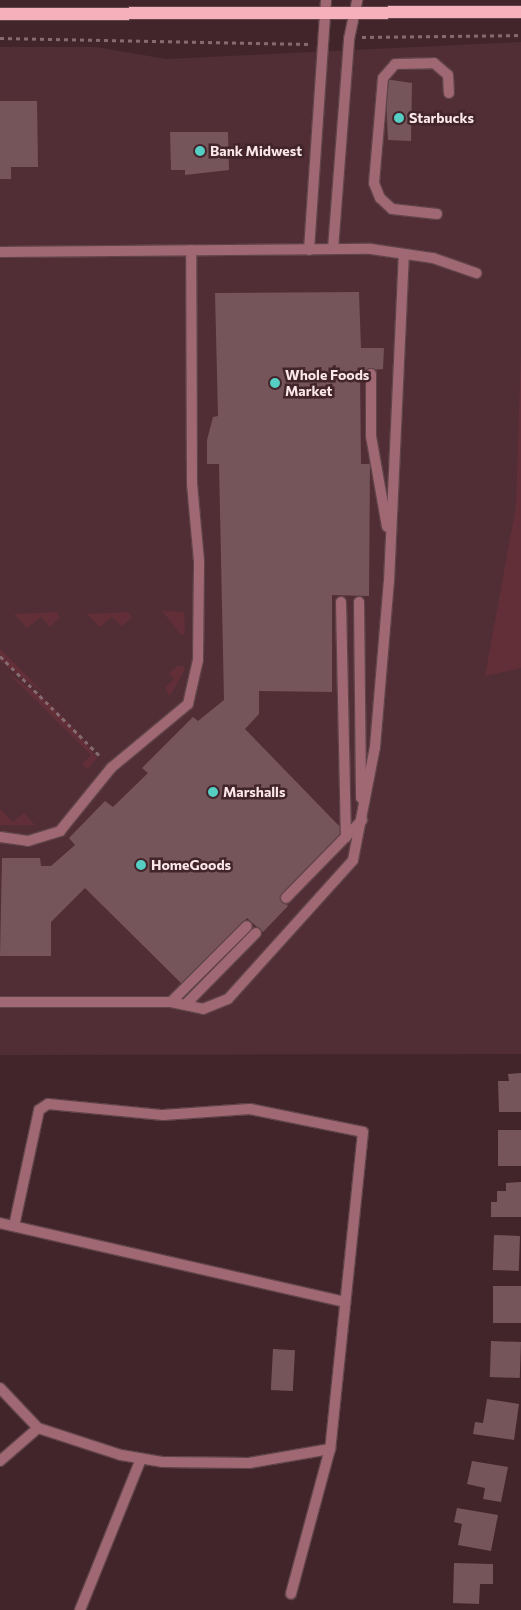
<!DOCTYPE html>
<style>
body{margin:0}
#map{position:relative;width:521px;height:1610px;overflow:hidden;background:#42252a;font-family:Commissioner,sans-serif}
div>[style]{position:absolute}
.built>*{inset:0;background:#512e35}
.green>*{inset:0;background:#622f39}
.building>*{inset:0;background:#75555a;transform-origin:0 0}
.path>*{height:3px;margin-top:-1.5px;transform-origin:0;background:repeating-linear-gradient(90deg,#846b6f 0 4px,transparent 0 8px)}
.roads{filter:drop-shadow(1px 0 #604449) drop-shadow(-1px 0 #604449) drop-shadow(0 1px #604449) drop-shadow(0 -1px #604449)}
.service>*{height:10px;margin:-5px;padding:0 5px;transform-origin:5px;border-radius:5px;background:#a06872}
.minor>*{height:10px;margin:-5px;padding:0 5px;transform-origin:5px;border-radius:5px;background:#a06872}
.primary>*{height:12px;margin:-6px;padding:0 6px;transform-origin:6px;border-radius:6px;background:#f5b0bb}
.dots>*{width:14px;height:14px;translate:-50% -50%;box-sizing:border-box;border:2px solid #42252a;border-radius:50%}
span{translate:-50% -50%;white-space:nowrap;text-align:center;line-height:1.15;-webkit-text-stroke:5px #42252a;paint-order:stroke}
.poi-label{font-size:14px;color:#fbe7ea;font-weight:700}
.left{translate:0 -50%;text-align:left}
</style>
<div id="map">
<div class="built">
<i style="clip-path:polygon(521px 42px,521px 1054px,0 1055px,0 47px,96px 47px,166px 59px)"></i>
</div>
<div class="green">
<i style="clip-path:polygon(521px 351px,521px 668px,485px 676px,516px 506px)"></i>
<i style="clip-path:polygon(162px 611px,184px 612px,185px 634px,181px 635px)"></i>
<i style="clip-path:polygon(57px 612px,60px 618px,50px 627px,41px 617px,27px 628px,14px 614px)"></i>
<i style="clip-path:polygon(128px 612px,132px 617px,122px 626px,112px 617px,100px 627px,87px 614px)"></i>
<i style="clip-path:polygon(0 649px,46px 695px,6px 666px,0 660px)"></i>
<i style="clip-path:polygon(178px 666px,184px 666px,184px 671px,170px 696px,165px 688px,174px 679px,169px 673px)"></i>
<i style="clip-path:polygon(7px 672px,47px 701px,74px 728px,97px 758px,88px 769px,82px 765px,91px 755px)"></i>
<i style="clip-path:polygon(0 809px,13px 822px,24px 813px,35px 825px,0 825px)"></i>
</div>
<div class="building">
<i style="clip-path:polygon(385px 79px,412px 83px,411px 141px,388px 140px)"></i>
<i style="clip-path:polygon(0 101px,37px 101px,38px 167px,11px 167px,11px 179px,0 179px)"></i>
<i style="clip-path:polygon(170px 132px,228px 132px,229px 170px,185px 175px,185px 170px,171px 170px)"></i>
<i style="clip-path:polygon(359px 292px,361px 348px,384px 348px,383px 369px,360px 371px,361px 464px,370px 464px,369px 596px,332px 595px,332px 692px,259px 691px,259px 714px,245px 729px,345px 832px,280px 896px,288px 906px,263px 932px,247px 918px,183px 985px,85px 888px,51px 922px,51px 956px,0 956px,2px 858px,40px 858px,41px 866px,51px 866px,75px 845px,69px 838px,105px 801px,113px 807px,148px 773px,142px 768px,193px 717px,198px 721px,224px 700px,219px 464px,207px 464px,207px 440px,213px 417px,218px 416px,215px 293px)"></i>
<i style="clip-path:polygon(521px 1073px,521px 1112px,499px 1112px,498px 1081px,509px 1081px,508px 1074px)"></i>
<i style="left:498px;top:1130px;width:23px;height:36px"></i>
<i style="clip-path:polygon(521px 1182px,521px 1217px,491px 1217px,491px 1202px,497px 1202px,497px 1191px,506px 1191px,506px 1183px)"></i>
<i style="left:494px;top:1235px;width:26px;height:35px;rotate:2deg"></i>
<i style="left:521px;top:1286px;width:37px;height:28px;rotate:90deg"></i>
<i style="left:491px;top:1341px;width:30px;height:36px;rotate:2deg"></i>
<i style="left:273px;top:1349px;width:22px;height:41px;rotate:3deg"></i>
<i style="clip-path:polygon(487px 1399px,519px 1404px,514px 1440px,473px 1434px,475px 1422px,483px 1423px)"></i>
<i style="clip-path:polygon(472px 1461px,508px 1467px,501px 1502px,483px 1499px,485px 1488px,467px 1484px)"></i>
<i style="clip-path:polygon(457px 1508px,498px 1515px,491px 1551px,458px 1545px,462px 1524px,454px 1522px)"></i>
<i style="clip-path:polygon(454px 1563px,493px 1564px,493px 1584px,480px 1584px,479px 1604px,453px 1603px)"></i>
</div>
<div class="path">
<i style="left:362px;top:37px;width:159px;rotate:-0.7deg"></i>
<i style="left:0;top:38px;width:311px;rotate:1.1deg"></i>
<i style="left:0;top:656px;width:144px;rotate:45deg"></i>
</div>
<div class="roads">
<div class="service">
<i style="left:437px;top:214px;width:45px;rotate:-173.7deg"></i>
<i style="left:392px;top:209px;width:16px;rotate:-137deg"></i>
<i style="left:380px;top:198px;width:16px;rotate:-112deg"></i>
<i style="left:374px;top:183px;width:105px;rotate:-85.1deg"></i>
<i style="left:383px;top:78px;width:18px;rotate:-49deg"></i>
<i style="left:395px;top:64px;width:39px;rotate:-1deg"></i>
<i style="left:434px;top:63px;width:18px;rotate:41deg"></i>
<i style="left:448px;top:75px;width:18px;rotate:87deg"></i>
<i style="left:371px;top:374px;width:62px;rotate:90deg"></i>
<i style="left:371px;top:436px;width:92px;rotate:80deg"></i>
<i style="left:341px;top:602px;width:235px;rotate:88.8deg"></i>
<i style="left:359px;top:602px;width:196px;rotate:89.4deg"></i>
<i style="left:286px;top:898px;width:109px;rotate:-45.7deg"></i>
<i style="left:0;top:1002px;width:171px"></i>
<i style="left:171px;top:1002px;width:33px;rotate:12deg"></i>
<i style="left:203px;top:1009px;width:27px;rotate:-22deg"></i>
<i style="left:228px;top:999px;width:187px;rotate:-48deg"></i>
<i style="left:353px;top:860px;width:115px;rotate:-79deg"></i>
<i style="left:375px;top:747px;width:166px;rotate:-85.2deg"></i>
<i style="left:389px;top:582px;width:328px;rotate:-87.4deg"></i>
<i style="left:171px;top:1002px;width:107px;rotate:-45deg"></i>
<i style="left:185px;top:1005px;width:101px;rotate:-45.4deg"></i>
<i style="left:0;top:1223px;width:353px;rotate:12.9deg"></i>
<i style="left:14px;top:1226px;width:119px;rotate:-77.8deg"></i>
<i style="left:39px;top:1110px;width:11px;rotate:-34deg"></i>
<i style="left:48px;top:1104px;width:116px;rotate:5.5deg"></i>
<i style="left:163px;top:1115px;width:87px;rotate:-3.9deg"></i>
<i style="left:250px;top:1109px;width:115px;rotate:11.5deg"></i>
<i style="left:363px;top:1132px;width:319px;rotate:95.9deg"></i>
<i style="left:330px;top:1449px;width:150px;rotate:105.1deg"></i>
<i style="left:0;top:1388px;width:55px;rotate:46.5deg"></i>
<i style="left:38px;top:1428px;width:87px;rotate:18deg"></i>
<i style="left:121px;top:1455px;width:43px;rotate:9.5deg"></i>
<i style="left:163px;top:1462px;width:86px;rotate:0.7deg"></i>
<i style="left:249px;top:1463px;width:82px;rotate:-9.8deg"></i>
<i style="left:0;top:1461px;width:50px;rotate:-41deg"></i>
<i style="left:80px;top:1610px;width:163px;rotate:-68deg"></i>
</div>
<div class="minor">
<i style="left:333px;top:249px;width:211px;rotate:-85.6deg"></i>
<i style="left:349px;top:39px;width:40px;rotate:-78deg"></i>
<i style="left:309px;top:250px;width:251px;rotate:-86.1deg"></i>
<i style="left:0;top:252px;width:371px;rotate:-0.5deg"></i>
<i style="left:371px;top:249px;width:63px;rotate:8.3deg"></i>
<i style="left:433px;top:258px;width:46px;rotate:19.2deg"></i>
<i style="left:0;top:837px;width:28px;rotate:8deg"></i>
<i style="left:28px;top:841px;width:34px;rotate:-17deg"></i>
<i style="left:60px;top:831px;width:81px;rotate:-51deg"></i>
<i style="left:111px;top:768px;width:100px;rotate:-39.7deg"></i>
<i style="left:188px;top:704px;width:45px;rotate:-77.2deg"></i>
<i style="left:198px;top:660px;width:99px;rotate:-89.4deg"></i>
<i style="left:199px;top:561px;width:77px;rotate:-95.2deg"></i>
<i style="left:192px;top:484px;width:234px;rotate:-90.2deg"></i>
</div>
<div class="primary">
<i style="left:0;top:14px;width:521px;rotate:-0.22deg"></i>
</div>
</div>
<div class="dots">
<i style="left:399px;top:118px;background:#55cec4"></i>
<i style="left:200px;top:151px;background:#55cec4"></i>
<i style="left:275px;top:383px;background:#55cec4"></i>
<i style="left:213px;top:792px;background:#55cec4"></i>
<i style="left:141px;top:865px;background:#55cec4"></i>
</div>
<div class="poi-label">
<span class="left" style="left:409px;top:118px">Starbucks</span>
<span class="left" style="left:210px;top:151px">Bank Midwest</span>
<span class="left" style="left:285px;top:383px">Whole Foods<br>Market</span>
<span class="left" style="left:223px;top:792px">Marshalls</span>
<span class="left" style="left:151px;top:865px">HomeGoods</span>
</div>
</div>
